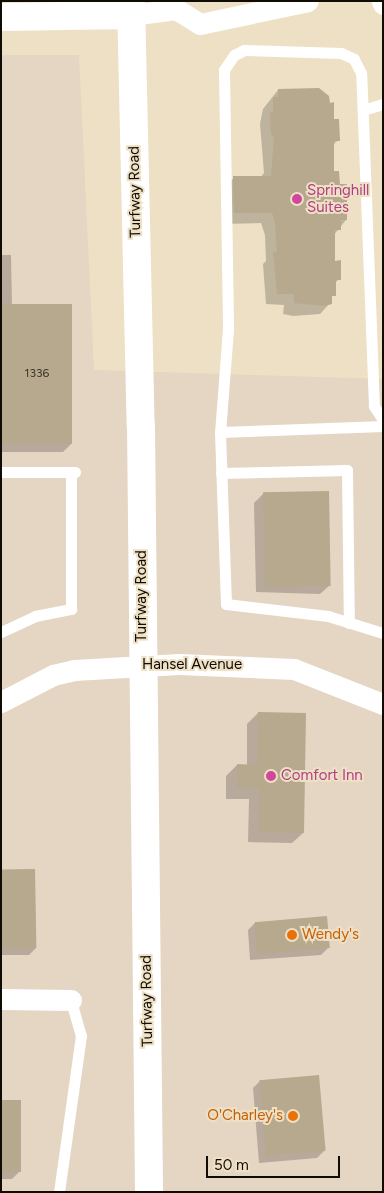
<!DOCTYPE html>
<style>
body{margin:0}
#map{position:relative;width:384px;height:1193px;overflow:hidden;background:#eee0c4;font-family:Figtree,sans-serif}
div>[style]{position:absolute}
.commercial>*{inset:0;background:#e5d5c3}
.shadow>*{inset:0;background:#0003}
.building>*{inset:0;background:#b6a98e;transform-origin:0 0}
.lane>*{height:11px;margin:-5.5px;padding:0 5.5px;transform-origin:5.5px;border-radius:5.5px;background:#fff}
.street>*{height:21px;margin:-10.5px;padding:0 10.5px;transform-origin:10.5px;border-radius:10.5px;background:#fff}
.secondary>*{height:28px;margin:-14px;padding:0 14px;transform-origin:14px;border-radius:14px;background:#fff}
.dots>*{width:14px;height:14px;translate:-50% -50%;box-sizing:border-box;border:2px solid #eee0c4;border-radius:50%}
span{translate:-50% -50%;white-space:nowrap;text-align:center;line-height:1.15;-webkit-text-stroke:4px #eee0c4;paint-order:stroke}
.number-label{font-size:12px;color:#3a3226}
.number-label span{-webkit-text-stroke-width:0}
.hotel-label{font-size:15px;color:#b23c85}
.left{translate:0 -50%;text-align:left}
.street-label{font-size:15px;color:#100b03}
.food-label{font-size:15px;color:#c56008}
.right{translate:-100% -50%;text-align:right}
.frame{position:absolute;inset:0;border:2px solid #100b03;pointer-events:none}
.scale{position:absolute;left:206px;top:1156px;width:134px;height:22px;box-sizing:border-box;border:2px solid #100b03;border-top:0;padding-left:6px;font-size:15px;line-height:18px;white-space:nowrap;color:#100b03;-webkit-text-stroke:4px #eee0c4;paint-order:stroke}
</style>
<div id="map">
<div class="commercial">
<i style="clip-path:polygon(1px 55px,79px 55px,94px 370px,383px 379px,383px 1192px,1px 1192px)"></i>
</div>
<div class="shadow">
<i style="clip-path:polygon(278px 90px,333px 121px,338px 140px,332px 146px,333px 172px,346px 220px,333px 236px,334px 262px,339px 279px,334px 284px,330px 303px,320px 314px,293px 316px,283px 314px,284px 305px,266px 304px,263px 264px,266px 261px,265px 235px,261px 223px,223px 224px,223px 188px,234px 178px,261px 177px,264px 173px,260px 124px,263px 109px)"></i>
<i style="clip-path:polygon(1px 255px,11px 255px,12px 305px,72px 443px,63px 452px,1px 452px)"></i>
<i style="clip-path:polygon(263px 494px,329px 586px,320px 594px,256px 592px,254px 503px)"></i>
<i style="clip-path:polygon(258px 713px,303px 833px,292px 843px,248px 842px,249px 799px,226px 799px,226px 776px,237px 765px,247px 766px,247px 724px)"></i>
<i style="clip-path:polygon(1px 871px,36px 948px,29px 955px,1px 955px)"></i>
<i style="clip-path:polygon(255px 923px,328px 948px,321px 955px,250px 960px,248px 930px)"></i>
<i style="clip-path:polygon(260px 1081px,324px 1151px,317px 1158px,259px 1163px,253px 1088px)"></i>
<i style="clip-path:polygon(1px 1101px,19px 1172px,12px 1179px,1px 1179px)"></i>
</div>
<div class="building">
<i style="clip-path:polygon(319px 88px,329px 96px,330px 103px,334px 102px,334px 119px,339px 119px,340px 141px,334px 141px,334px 171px,339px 171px,340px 184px,347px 184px,347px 220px,341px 220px,341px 230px,335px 230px,335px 261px,341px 260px,341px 280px,336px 280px,336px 296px,332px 296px,332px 304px,324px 306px,294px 303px,294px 294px,277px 294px,273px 252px,277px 252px,275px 223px,272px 213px,234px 213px,233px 176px,271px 176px,274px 137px,271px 134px,270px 112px,273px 113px,273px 97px,278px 97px,278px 89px)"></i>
<i style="left:1px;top:304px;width:71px;height:140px"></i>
<i style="left:329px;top:491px;width:95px;height:66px;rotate:89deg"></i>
<i style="clip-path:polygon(258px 712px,306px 713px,304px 833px,259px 832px,259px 789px,237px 788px,237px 764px,257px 765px)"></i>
<i style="left:35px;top:869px;width:79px;height:34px;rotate:89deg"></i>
<i style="left:327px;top:916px;width:32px;height:73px;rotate:85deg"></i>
<i style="left:319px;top:1075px;width:76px;height:60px;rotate:85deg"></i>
<i style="left:1px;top:1100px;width:20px;height:72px"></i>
</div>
<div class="lane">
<i style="left:363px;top:110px;width:21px;rotate:-17deg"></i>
<i style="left:383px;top:420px;width:17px;rotate:-123deg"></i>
<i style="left:374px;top:406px;width:333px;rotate:-92.2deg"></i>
<i style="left:361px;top:73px;width:16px;rotate:-117deg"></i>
<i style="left:354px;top:59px;width:14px;rotate:-155deg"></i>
<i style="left:341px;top:53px;width:97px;rotate:-178.2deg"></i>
<i style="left:244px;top:50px;width:11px;rotate:153deg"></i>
<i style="left:234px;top:55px;width:18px;rotate:124deg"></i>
<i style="left:224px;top:70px;width:259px;rotate:89.1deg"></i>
<i style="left:228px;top:329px;width:103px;rotate:94.4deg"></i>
<i style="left:220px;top:432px;width:163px;rotate:-2.1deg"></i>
<i style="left:220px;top:432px;width:172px;rotate:88deg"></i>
<i style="left:226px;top:604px;width:103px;rotate:6.7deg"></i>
<i style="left:328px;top:616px;width:58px;rotate:17.2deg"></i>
<i style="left:1px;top:472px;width:74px"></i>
<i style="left:221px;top:473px;width:126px;rotate:-1.4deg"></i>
<i style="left:347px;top:470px;width:153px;rotate:89.3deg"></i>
<i style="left:1px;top:632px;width:38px;rotate:-25deg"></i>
<i style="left:35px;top:616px;width:37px;rotate:-11deg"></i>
<i style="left:71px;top:609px;width:137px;rotate:-90deg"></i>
<i style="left:59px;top:1192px;width:158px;rotate:-82deg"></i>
<i style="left:81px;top:1036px;width:37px;rotate:-106deg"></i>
</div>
<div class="street">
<i style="left:382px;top:1px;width:3px;rotate:72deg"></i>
<i style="left:131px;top:15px;width:45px;rotate:-7.6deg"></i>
<i style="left:176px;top:9px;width:28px;rotate:32deg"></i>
<i style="left:200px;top:24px;width:110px;rotate:-12deg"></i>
<i style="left:1px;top:702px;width:59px;rotate:-27.4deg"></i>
<i style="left:53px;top:675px;width:22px;rotate:-13deg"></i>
<i style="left:74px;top:670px;width:105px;rotate:-3.3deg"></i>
<i style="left:179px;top:664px;width:115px;rotate:2.5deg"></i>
<i style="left:294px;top:669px;width:96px;rotate:21.5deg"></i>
<i style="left:1px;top:999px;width:70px;rotate:0.8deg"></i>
</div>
<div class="secondary">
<i style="left:131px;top:1px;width:425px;rotate:88.7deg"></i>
<i style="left:141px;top:426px;width:766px;rotate:89.4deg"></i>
<i style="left:1px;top:17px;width:130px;rotate:-0.9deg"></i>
</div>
<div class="dots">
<i style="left:297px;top:199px;background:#d1479c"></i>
<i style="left:271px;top:776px;background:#d1479c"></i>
<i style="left:292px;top:935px;background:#e8710a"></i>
<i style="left:293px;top:1116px;background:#e8710a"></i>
</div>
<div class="number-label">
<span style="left:37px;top:374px">1336</span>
</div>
<div class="hotel-label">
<span class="left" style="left:307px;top:199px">Springhill<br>Suites</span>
<span class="left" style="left:281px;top:776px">Comfort Inn</span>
</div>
<div class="street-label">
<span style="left:135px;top:192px;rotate:-91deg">Turfway Road</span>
<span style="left:142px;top:596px;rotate:-90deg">Turfway Road</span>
<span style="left:192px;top:665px">Hansel Avenue</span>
<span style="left:147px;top:1001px;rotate:-91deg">Turfway Road</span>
</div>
<div class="food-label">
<span class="left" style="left:302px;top:935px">Wendy's</span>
<span class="right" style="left:283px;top:1116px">O'Charley's</span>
</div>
<div class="frame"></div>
<div class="scale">50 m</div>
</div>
